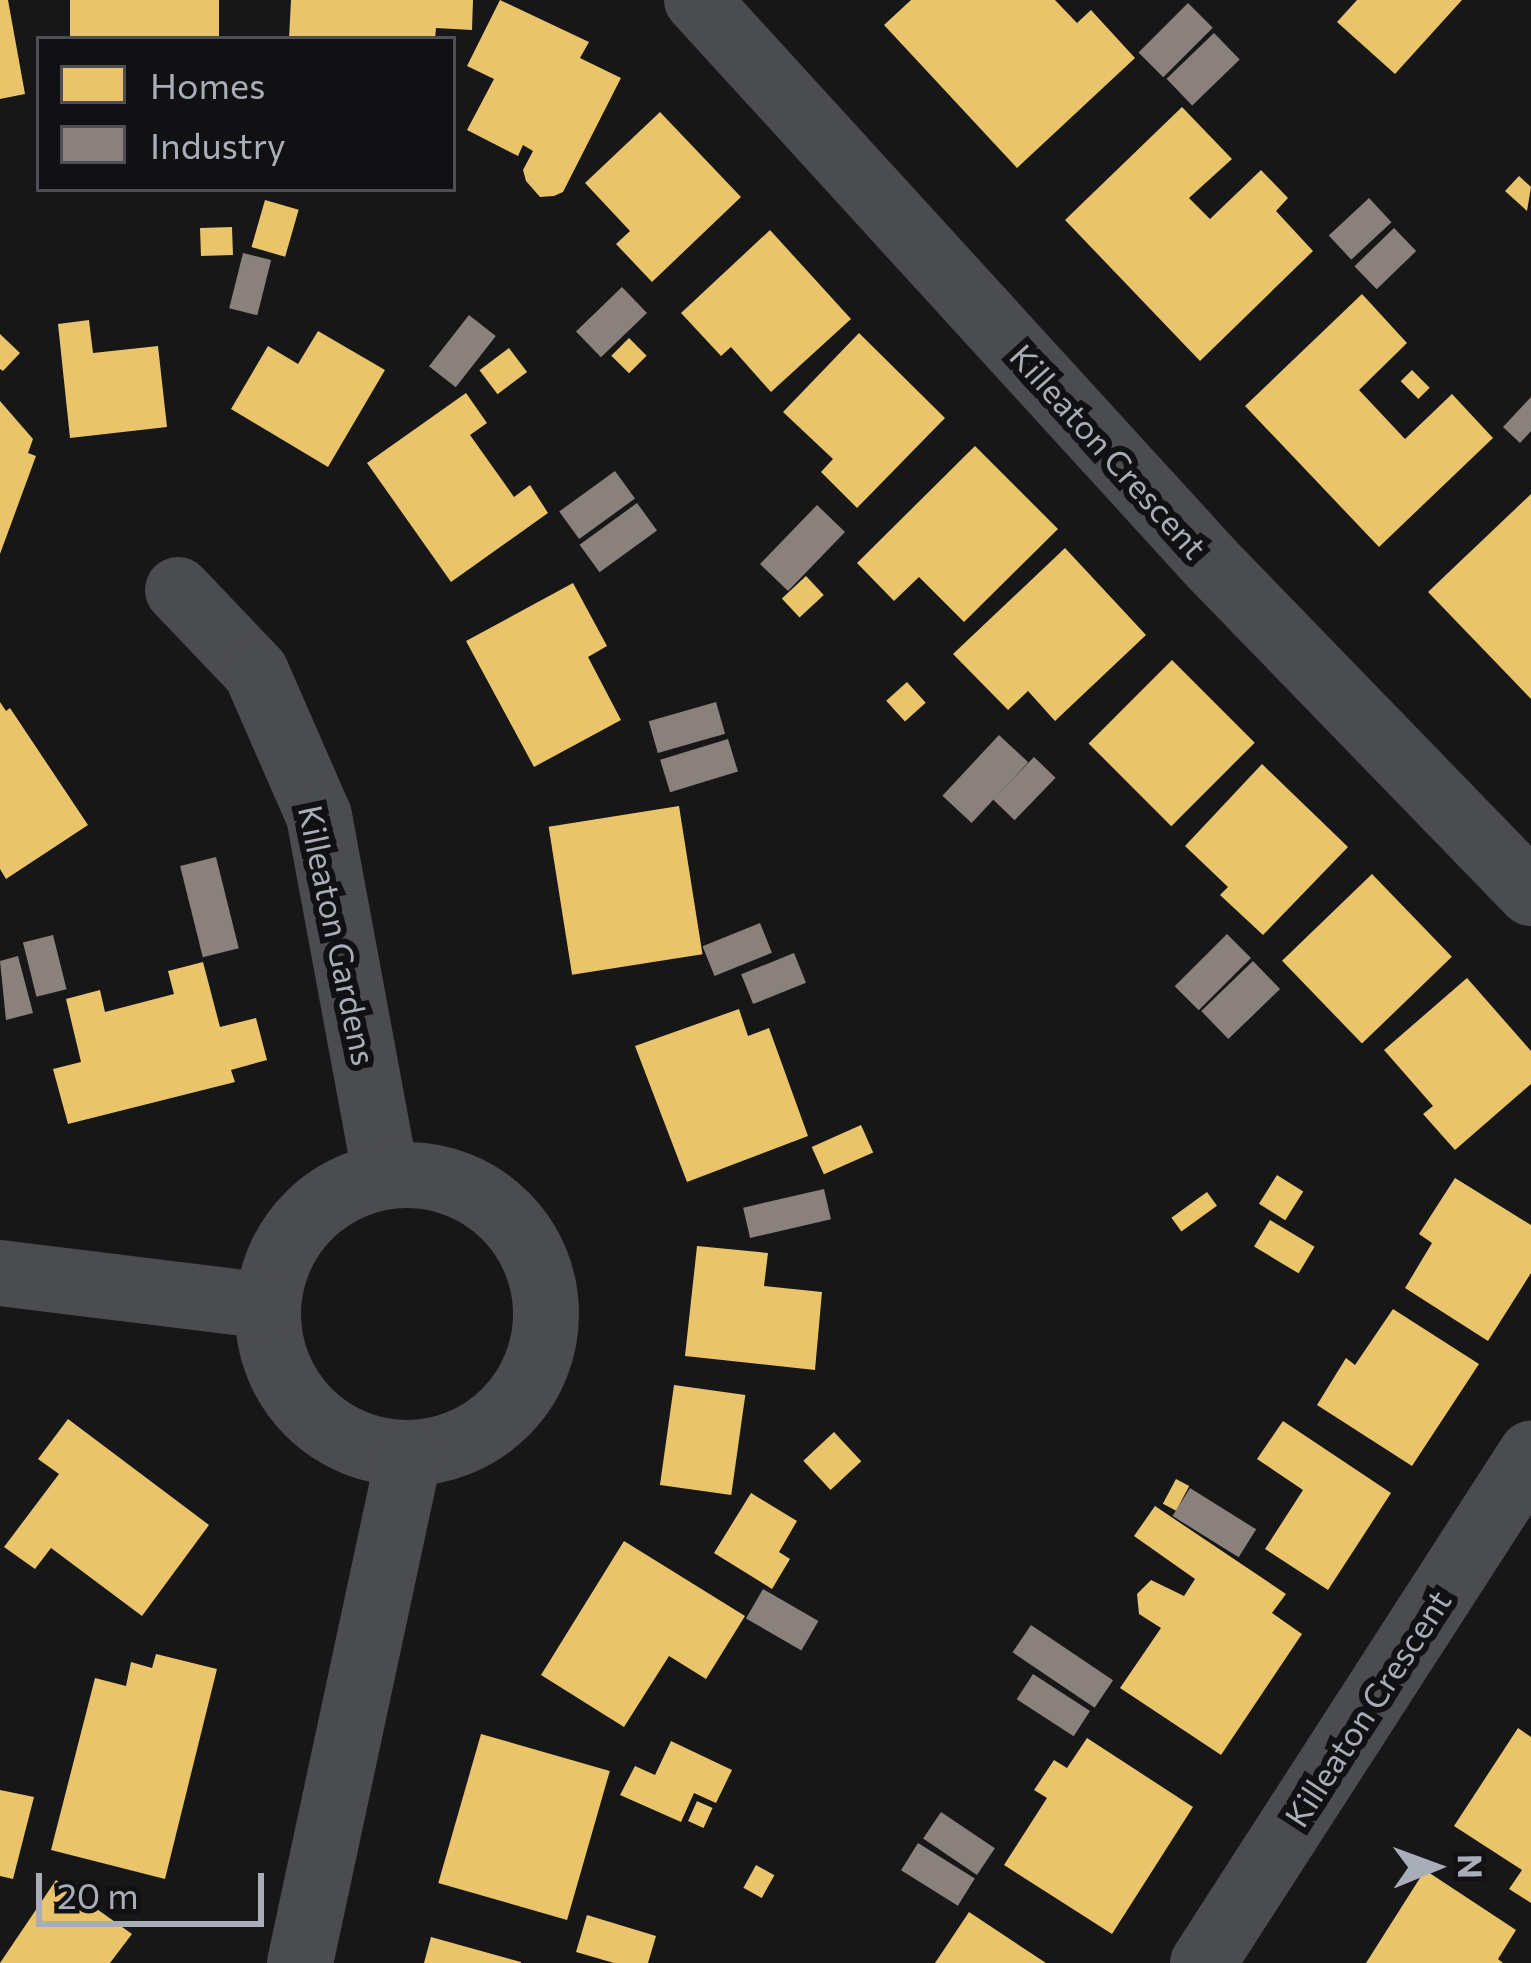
<!DOCTYPE html>
<style>
body{margin:0}
#map{position:relative;width:1531px;height:1963px;overflow:hidden;background:#171717;font-family:Commissioner,sans-serif}
div>[style]{position:absolute}
.homes>*{inset:0;background:#e9c46a;transform-origin:0 0}
.industry>*{inset:0;background:#8a817c;transform-origin:0 0}
.minor>*{height:66px;margin:-33px;padding:0 33px;transform-origin:33px;border-radius:33px;background:#4b4c50}
.minor>.ring{margin:-33px;padding:0;box-sizing:content-box;background:none;border:66px solid #4b4c50;border-radius:50%}
span{translate:-50% -50%;white-space:nowrap;text-align:center;line-height:1.15;-webkit-text-stroke:12px #111113;paint-order:stroke}
.street-label{font-size:33px;color:#a8adb8}
.legend{position:absolute;left:36px;top:36px;width:420px;height:156px;box-sizing:border-box;background:#111113;border:3px solid #4d4f55;margin:0;padding:15px 21px;list-style:none;font-size:36px;color:#a8adb8}
.legend li{display:flex;align-items:center;gap:24px;height:60px}
.legend b{width:60px;border:3px solid #4d4f55}
.north{position:absolute;left:1375px;top:1807px;width:120px;height:120px;-webkit-text-stroke:9px #111113;paint-order:stroke;rotate:89deg;font-size:33px;font-weight:700;line-height:48px;text-align:center;color:#a8adb8}
.north::after{content:'';display:block;margin:auto;width:42px;height:54px;background:#a8adb8;clip-path:polygon(50% 0,100% 100%,50% 72%,0 100%)}
.scale{position:absolute;left:36px;top:1873px;width:228px;height:54px;box-sizing:border-box;border:6px solid #a8adb8;border-top:0;padding-left:15px;font-size:36px;line-height:42px;white-space:nowrap;color:#a8adb8;-webkit-text-stroke:9px #111113;paint-order:stroke}
</style>
<div id="map">
<div class="homes">
<i style="clip-path:polygon(0 0,8px 0,25px 94px,0 99px)"></i>
<i style="left:70px;top:0;width:149px;height:40px"></i>
<i style="clip-path:polygon(291px 0,473px 0,472px 30px,436px 28px,435px 39px,289px 39px)"></i>
<i style="clip-path:polygon(500px 0,589px 42px,580px 58px,621px 78px,563px 192px,554px 196px,540px 197px,526px 181px,523px 170px,533px 151px,523px 145px,518px 156px,467px 130px,494px 79px,467px 66px)"></i>
<i style="clip-path:polygon(911px 0,1055px 0,1077px 23px,1091px 10px,1135px 58px,1017px 168px,884px 25px)"></i>
<i style="clip-path:polygon(1357px 0,1462px 0,1395px 74px,1337px 22px)"></i>
<i style="clip-path:polygon(1182px 107px,1232px 159px,1189px 198px,1210px 219px,1261px 170px,1288px 198px,1276px 211px,1313px 251px,1200px 361px,1065px 220px)"></i>
<i style="clip-path:polygon(660px 112px,741px 197px,652px 282px,616px 244px,630px 231px,585px 183px)"></i>
<i style="clip-path:polygon(1519px 176px,1531px 187px,1527px 211px,1505px 191px)"></i>
<i style="left:265px;top:200px;width:35px;height:49px;rotate:16deg"></i>
<i style="left:232px;top:227px;width:28px;height:32px;rotate:88deg"></i>
<i style="clip-path:polygon(770px 230px,851px 319px,771px 392px,731px 347px,721px 356px,681px 313px)"></i>
<i style="clip-path:polygon(1362px 294px,1407px 343px,1359px 390px,1405px 439px,1452px 394px,1493px 438px,1379px 547px,1245px 406px)"></i>
<i style="clip-path:polygon(89px 320px,93px 353px,158px 346px,167px 427px,70px 438px,58px 324px)"></i>
<i style="clip-path:polygon(318px 331px,385px 370px,328px 467px,231px 409px,268px 346px,298px 364px)"></i>
<i style="clip-path:polygon(859px 333px,945px 418px,857px 508px,821px 472px,833px 459px,783px 412px)"></i>
<i style="clip-path:polygon(0 334px,20px 353px,3px 371px,0 369px)"></i>
<i style="left:629px;top:338px;width:25px;height:25px;rotate:45deg"></i>
<i style="left:509px;top:348px;width:30px;height:37px;rotate:53deg"></i>
<i style="left:1412px;top:370px;width:25px;height:16px;rotate:45deg"></i>
<i style="clip-path:polygon(466px 393px,487px 423px,470px 435px,514px 497px,530px 485px,548px 513px,451px 582px,367px 463px)"></i>
<i style="clip-path:polygon(0 401px,33px 439px,28px 453px,36px 456px,0 554px)"></i>
<i style="clip-path:polygon(975px 446px,1058px 529px,964px 622px,919px 577px,894px 601px,857px 563px)"></i>
<i style="clip-path:polygon(1531px 494px,1531px 699px,1428px 592px)"></i>
<i style="clip-path:polygon(1065px 548px,1146px 635px,1055px 721px,1028px 691px,1008px 710px,953px 654px)"></i>
<i style="left:806px;top:576px;width:26px;height:33px;rotate:47deg"></i>
<i style="clip-path:polygon(573px 583px,607px 646px,588px 657px,621px 720px,534px 767px,466px 641px)"></i>
<i style="left:1172px;top:660px;width:117px;height:118px;rotate:45deg"></i>
<i style="left:907px;top:682px;width:28px;height:28px;rotate:48deg"></i>
<i style="clip-path:polygon(0 702px,6px 711px,10px 708px,88px 825px,6px 879px,0 869px)"></i>
<i style="clip-path:polygon(1262px 764px,1348px 847px,1263px 935px,1220px 895px,1228px 887px,1185px 846px)"></i>
<i style="left:679px;top:806px;width:150px;height:132px;rotate:81deg"></i>
<i style="left:1372px;top:874px;width:115px;height:125px;rotate:46deg"></i>
<i style="clip-path:polygon(203px 962px,220px 1027px,256px 1018px,267px 1060px,231px 1070px,235px 1082px,68px 1124px,53px 1069px,81px 1062px,66px 999px,100px 990px,105px 1012px,174px 994px,168px 971px)"></i>
<i style="clip-path:polygon(1467px 978px,1531px 1051px,1531px 1084px,1455px 1150px,1423px 1114px,1433px 1106px,1384px 1050px)"></i>
<i style="clip-path:polygon(739px 1009px,748px 1036px,769px 1028px,808px 1136px,687px 1182px,635px 1046px)"></i>
<i style="left:861px;top:1125px;width:30px;height:54px;rotate:66deg"></i>
<i style="left:1277px;top:1175px;width:31px;height:34px;rotate:32deg"></i>
<i style="clip-path:polygon(1455px 1178px,1531px 1225px,1531px 1273px,1488px 1341px,1405px 1288px,1432px 1243px,1419px 1234px)"></i>
<i style="left:1207px;top:1192px;width:17px;height:44px;rotate:54deg"></i>
<i style="left:1270px;top:1220px;width:52px;height:31px;rotate:31deg"></i>
<i style="clip-path:polygon(697px 1246px,768px 1253px,764px 1286px,822px 1292px,815px 1370px,685px 1356px)"></i>
<i style="clip-path:polygon(1393px 1309px,1479px 1364px,1412px 1466px,1317px 1405px,1346px 1358px,1355px 1365px)"></i>
<i style="left:674px;top:1385px;width:72px;height:101px;rotate:8deg"></i>
<i style="clip-path:polygon(68px 1419px,209px 1525px,142px 1616px,51px 1548px,35px 1569px,4px 1547px,59px 1474px,38px 1459px)"></i>
<i style="clip-path:polygon(1283px 1421px,1391px 1493px,1328px 1590px,1265px 1549px,1303px 1490px,1257px 1459px)"></i>
<i style="left:834px;top:1432px;width:40px;height:42px;rotate:47deg"></i>
<i style="left:1176px;top:1479px;width:15px;height:28px;rotate:28deg"></i>
<i style="clip-path:polygon(751px 1493px,797px 1521px,779px 1552px,790px 1559px,772px 1589px,714px 1553px)"></i>
<i style="clip-path:polygon(1155px 1506px,1286px 1594px,1272px 1613px,1302px 1634px,1221px 1755px,1120px 1688px,1161px 1628px,1139px 1614px,1137px 1594px,1151px 1580px,1184px 1596px,1195px 1579px,1134px 1536px)"></i>
<i style="clip-path:polygon(624px 1541px,745px 1616px,706px 1679px,669px 1656px,624px 1727px,541px 1675px)"></i>
<i style="clip-path:polygon(156px 1654px,217px 1669px,165px 1879px,51px 1850px,95px 1678px,126px 1686px,131px 1662px,152px 1668px)"></i>
<i style="clip-path:polygon(1518px 1728px,1531px 1737px,1531px 1903px,1509px 1889px,1522px 1870px,1454px 1826px)"></i>
<i style="left:481px;top:1734px;width:134px;height:155px;rotate:16deg"></i>
<i style="clip-path:polygon(1087px 1738px,1193px 1807px,1112px 1934px,1004px 1865px,1047px 1798px,1034px 1790px,1054px 1760px,1067px 1768px)"></i>
<i style="clip-path:polygon(671px 1741px,732px 1770px,716px 1803px,694px 1793px,681px 1822px,620px 1795px,635px 1766px,655px 1775px)"></i>
<i style="clip-path:polygon(0 1790px,34px 1797px,13px 1879px,0 1876px)"></i>
<i style="left:697px;top:1801px;width:17px;height:22px;rotate:24deg"></i>
<i style="left:756px;top:1865px;width:21px;height:26px;rotate:29deg"></i>
<i style="clip-path:polygon(1425px 1870px,1516px 1930px,1498px 1959px,1503px 1963px,1366px 1963px)"></i>
<i style="clip-path:polygon(56px 1880px,132px 1934px,110px 1963px,0 1963px)"></i>
<i style="clip-path:polygon(969px 1912px,1046px 1963px,935px 1963px)"></i>
<i style="clip-path:polygon(587px 1915px,656px 1936px,648px 1963px,614px 1963px,576px 1952px)"></i>
<i style="clip-path:polygon(431px 1937px,521px 1962px,521px 1963px,424px 1963px)"></i>
</div>
<div class="industry">
<i style="left:1188px;top:3px;width:35px;height:70px;rotate:45deg"></i>
<i style="left:1214px;top:33px;width:37px;height:66px;rotate:46deg"></i>
<i style="left:1369px;top:198px;width:33px;height:55px;rotate:47deg"></i>
<i style="left:1394px;top:228px;width:32px;height:55px;rotate:46deg"></i>
<i style="left:243px;top:253px;width:29px;height:57px;rotate:14deg"></i>
<i style="left:622px;top:287px;width:36px;height:64px;rotate:46deg"></i>
<i style="left:469px;top:315px;width:34px;height:65px;rotate:38deg"></i>
<i style="clip-path:polygon(1531px 397px,1531px 431px,1520px 443px,1503px 427px)"></i>
<i style="left:615px;top:471px;width:34px;height:69px;rotate:54deg"></i>
<i style="left:637px;top:503px;width:34px;height:71px;rotate:54deg"></i>
<i style="left:817px;top:505px;width:39px;height:82px;rotate:44deg"></i>
<i style="left:716px;top:702px;width:33px;height:70px;rotate:74deg"></i>
<i style="left:999px;top:735px;width:40px;height:83px;rotate:43deg"></i>
<i style="left:728px;top:739px;width:34px;height:71px;rotate:73deg"></i>
<i style="left:1034px;top:757px;width:30px;height:59px;rotate:44deg"></i>
<i style="left:216px;top:857px;width:94px;height:37px;rotate:76deg"></i>
<i style="left:760px;top:923px;width:32px;height:62px;rotate:68deg"></i>
<i style="left:1227px;top:934px;width:34px;height:74px;rotate:45deg"></i>
<i style="left:53px;top:935px;width:56px;height:31px;rotate:76deg"></i>
<i style="left:794px;top:953px;width:32px;height:57px;rotate:68deg"></i>
<i style="clip-path:polygon(18px 956px,33px 1013px,6px 1020px,0 961px)"></i>
<i style="left:1253px;top:961px;width:39px;height:72px;rotate:46deg"></i>
<i style="left:824px;top:1189px;width:31px;height:83px;rotate:77deg"></i>
<i style="left:1190px;top:1488px;width:78px;height:33px;rotate:32deg"></i>
<i style="left:763px;top:1589px;width:64px;height:34px;rotate:30deg"></i>
<i style="left:1031px;top:1625px;width:99px;height:33px;rotate:34deg"></i>
<i style="left:1033px;top:1674px;width:68px;height:30px;rotate:33deg"></i>
<i style="left:941px;top:1812px;width:65px;height:32px;rotate:34deg"></i>
<i style="left:918px;top:1843px;width:67px;height:32px;rotate:32deg"></i>
</div>
<div class="minor">
<i style="left:697px;top:0;width:764px;rotate:47.6deg"></i>
<i style="left:1212px;top:564px;width:458px;rotate:45.9deg"></i>
<i style="left:178px;top:590px;width:113px;rotate:46.4deg"></i>
<i style="left:256px;top:672px;width:157px;rotate:66.4deg"></i>
<i style="left:319px;top:816px;width:366px;rotate:79.5deg"></i>
<i class="ring" style="left:268px;top:1175px;width:212px;height:212px"></i>
<i style="left:0;top:1273px;width:270px;rotate:7deg"></i>
<i style="left:300px;top:1963px;width:520px;rotate:-77.89deg"></i>
<i style="left:1203px;top:1963px;width:606px;rotate:-57.2deg"></i>
</div>
<div class="street-label">
<span style="left:1109px;top:451px;rotate:48deg">Killeaton Crescent</span>
<span style="left:338px;top:935px;rotate:78deg">Killeaton Gardens</span>
<span style="left:1367px;top:1708px;rotate:-57deg">Killeaton Crescent</span>
</div>
<ul class="legend">
<li><b style="height:33px;background:#e9c46a"></b>Homes</li>
<li><b style="height:33px;background:#8a817c"></b>Industry</li>
</ul>
<div class="north">N</div>
<div class="scale">20 m</div>
</div>
